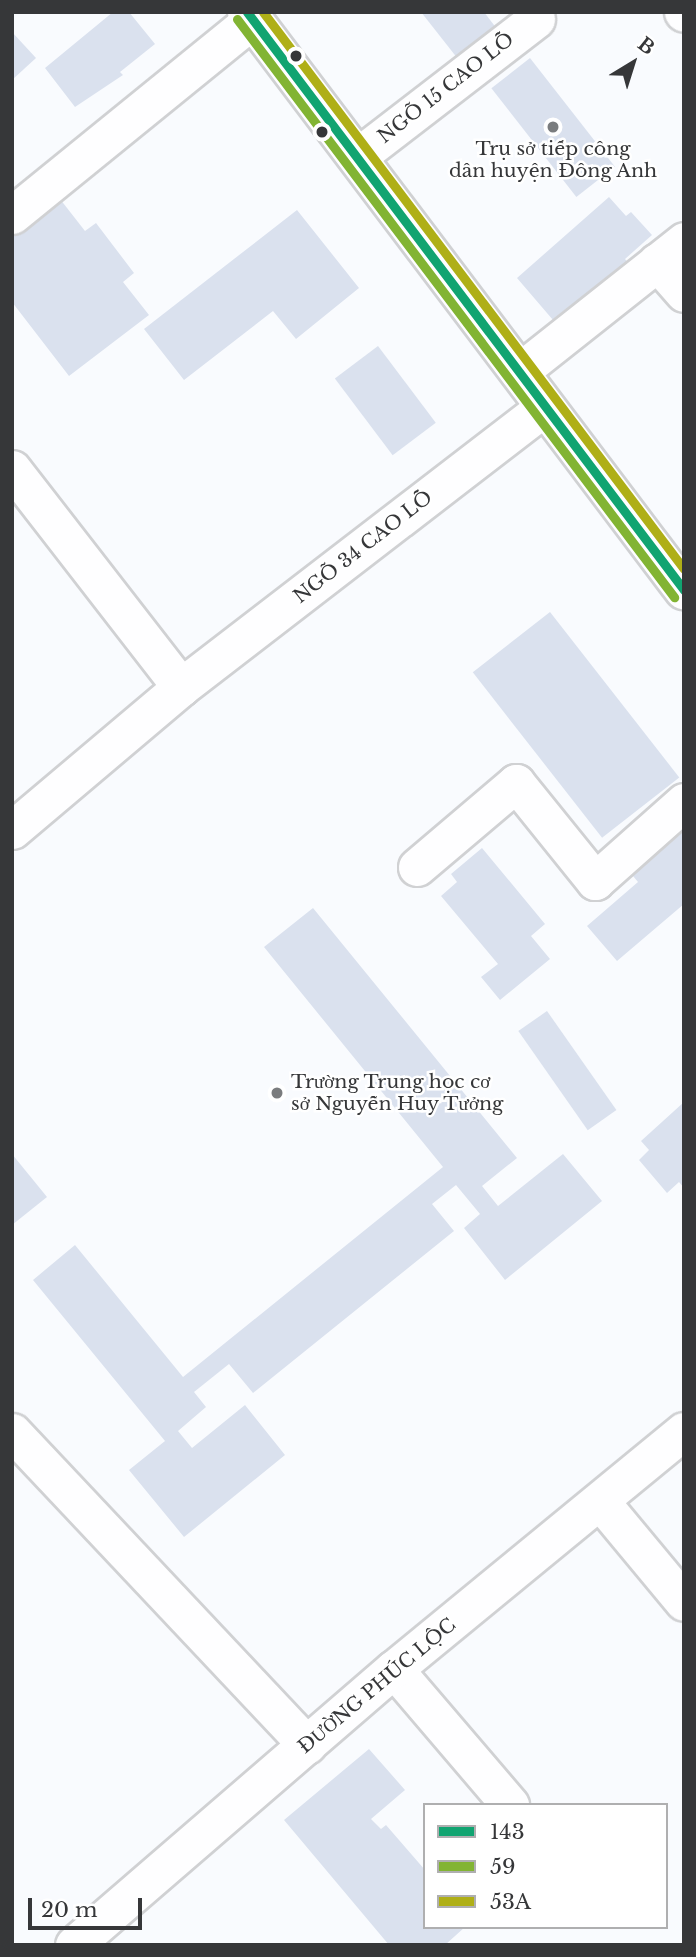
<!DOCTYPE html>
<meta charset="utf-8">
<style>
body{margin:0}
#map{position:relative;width:696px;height:1957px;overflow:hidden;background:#f9fbfe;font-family:"Libre Baskerville",serif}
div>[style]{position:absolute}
.building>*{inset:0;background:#dae1ee;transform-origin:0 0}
.roads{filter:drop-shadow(2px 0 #d0d1d3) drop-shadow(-2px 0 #d0d1d3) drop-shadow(0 2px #d0d1d3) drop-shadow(0 -2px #d0d1d3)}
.minor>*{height:37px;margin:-18.5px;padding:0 18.5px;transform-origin:18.5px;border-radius:18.5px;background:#fefeff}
.major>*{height:38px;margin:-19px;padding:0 19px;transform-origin:19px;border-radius:19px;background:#fefeff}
.bus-1>*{height:9px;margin:-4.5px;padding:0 4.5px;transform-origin:4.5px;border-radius:4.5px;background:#11a471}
.bus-2>*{height:9px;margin:-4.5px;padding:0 4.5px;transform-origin:4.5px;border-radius:4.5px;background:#82b433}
.bus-3>*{height:9px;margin:-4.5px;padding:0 4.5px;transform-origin:4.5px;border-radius:4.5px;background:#afaf17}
.dots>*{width:19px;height:19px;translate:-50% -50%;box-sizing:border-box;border:4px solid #fff;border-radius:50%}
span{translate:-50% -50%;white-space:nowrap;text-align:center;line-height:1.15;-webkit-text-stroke:5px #fff;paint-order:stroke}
.street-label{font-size:19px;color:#363739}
.poi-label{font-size:19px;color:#363739}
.left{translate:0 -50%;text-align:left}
.frame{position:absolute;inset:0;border:14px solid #363739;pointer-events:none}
.legend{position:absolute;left:423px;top:1803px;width:245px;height:126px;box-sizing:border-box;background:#fff;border:2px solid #afafb0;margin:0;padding:9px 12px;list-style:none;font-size:21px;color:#363739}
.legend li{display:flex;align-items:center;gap:14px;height:35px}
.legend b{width:35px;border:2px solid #afafb0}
.north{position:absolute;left:598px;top:28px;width:70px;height:70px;-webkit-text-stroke:5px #fff;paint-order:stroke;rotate:38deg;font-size:19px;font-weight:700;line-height:28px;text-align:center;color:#363739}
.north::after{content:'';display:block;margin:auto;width:24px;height:32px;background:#363739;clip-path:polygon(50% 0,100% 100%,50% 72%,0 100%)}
.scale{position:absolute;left:28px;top:1898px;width:114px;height:32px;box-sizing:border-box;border:4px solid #363739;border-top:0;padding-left:9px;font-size:21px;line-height:24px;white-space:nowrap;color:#363739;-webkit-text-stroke:5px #fff;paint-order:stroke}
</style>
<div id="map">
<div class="building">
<i style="clip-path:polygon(113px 12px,129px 12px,155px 44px,120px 72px,123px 75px,75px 107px,45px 68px)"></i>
<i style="clip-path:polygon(421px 12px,484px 12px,497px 29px,458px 59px)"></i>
<i style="clip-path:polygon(12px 32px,36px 58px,12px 80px)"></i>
<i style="left:530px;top:58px;width:138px;height:49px;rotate:52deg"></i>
<i style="clip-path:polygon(609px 197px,626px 216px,631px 212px,652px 235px,625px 259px,630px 265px,573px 316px,566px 309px,553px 320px,517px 278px)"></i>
<i style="clip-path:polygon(60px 199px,85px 231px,96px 223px,134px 273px,123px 282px,149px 315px,69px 376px,12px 302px,12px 234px)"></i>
<i style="clip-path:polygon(297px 210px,359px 288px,296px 339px,273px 311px,184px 380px,144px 329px)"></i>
<i style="left:378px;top:346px;width:96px;height:54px;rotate:53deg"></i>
<i style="left:550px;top:612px;width:210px;height:98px;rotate:52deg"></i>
<i style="clip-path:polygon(684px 823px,684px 904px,617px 961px,587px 926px,638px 882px,628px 870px)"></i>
<i style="clip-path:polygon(482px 848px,545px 924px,531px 936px,550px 959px,500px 1000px,481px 977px,498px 964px,441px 896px,457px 882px,451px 874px)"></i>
<i style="clip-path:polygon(313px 908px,517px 1158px,482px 1186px,498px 1206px,563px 1154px,602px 1201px,505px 1280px,464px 1228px,480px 1214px,456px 1185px,432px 1204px,454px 1231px,253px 1393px,229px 1364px,194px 1392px,206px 1407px,178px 1431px,192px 1448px,245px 1405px,285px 1455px,184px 1537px,129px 1470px,165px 1441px,33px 1280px,75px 1245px,183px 1377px,443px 1167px,264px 947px)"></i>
<i style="left:547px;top:1011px;width:121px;height:35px;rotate:55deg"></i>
<i style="clip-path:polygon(684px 1102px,684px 1188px,679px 1182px,667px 1193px,639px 1160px,649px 1150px,641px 1141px)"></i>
<i style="clip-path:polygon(12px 1154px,47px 1197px,12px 1225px)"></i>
<i style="clip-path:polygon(369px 1749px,405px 1790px,371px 1819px,381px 1829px,386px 1825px,425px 1870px,425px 1927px,465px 1927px,445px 1945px,389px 1945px,284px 1820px)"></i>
</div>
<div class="roads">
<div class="minor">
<i style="left:683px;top:12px;width:1px;rotate:45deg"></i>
<i style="left:357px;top:157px;width:226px;rotate:-37.6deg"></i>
<i style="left:12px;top:215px;width:309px;rotate:-39.1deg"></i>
<i style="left:657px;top:262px;width:41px;rotate:48.9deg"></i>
<i style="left:519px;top:372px;width:211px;rotate:-38.4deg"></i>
<i style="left:12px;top:469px;width:276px;rotate:52.2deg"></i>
<i style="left:12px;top:830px;width:221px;rotate:-40.2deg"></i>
<i style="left:181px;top:687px;width:458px;rotate:-37.6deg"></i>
<i style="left:417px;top:867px;width:130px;rotate:-40.3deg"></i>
<i style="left:516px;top:783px;width:126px;rotate:51.1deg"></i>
<i style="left:595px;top:881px;width:119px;rotate:-41.6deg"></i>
<i style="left:12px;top:1432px;width:430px;rotate:46.7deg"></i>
<i style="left:600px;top:1501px;width:131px;rotate:50.3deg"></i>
<i style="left:394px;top:1669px;width:179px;rotate:49.5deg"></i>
<i style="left:74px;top:1945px;width:423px;rotate:-40.8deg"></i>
<i style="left:394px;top:1669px;width:375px;rotate:-39.4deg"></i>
</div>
<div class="major">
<i style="left:247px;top:12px;width:725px;rotate:52.91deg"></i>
</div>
</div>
<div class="bus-1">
<i style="left:247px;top:12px;width:725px;rotate:52.91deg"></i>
</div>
<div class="bus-2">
<i style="left:237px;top:19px;width:725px;rotate:52.91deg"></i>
</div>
<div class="bus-3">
<i style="left:263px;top:12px;width:698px;rotate:52.92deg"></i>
</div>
<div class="dots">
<i style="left:296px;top:56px;background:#363739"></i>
<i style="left:553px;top:127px;background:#7a7c7e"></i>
<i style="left:322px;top:132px;background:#363739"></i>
<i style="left:277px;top:1093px;background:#7a7c7e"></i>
</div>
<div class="street-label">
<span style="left:446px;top:88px;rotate:-38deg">NGÕ 15 CAO LỖ</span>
<span style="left:363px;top:547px;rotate:-38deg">NGÕ 34 CAO LỖ</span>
<span style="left:377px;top:1686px;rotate:-40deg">ĐƯỜNG PHÚC LỘC</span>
</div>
<div class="poi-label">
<span style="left:553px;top:160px">Trụ sở tiếp công<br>dân huyện Đông Anh</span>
<span class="left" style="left:291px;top:1093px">Trường Trung học cơ<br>sở Nguyễn Huy Tưởng</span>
</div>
<div class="frame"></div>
<ul class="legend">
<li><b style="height:9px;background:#11a471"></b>143</li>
<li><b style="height:9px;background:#82b433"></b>59</li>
<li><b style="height:9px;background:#afaf17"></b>53A</li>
</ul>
<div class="north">B</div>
<div class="scale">20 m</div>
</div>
